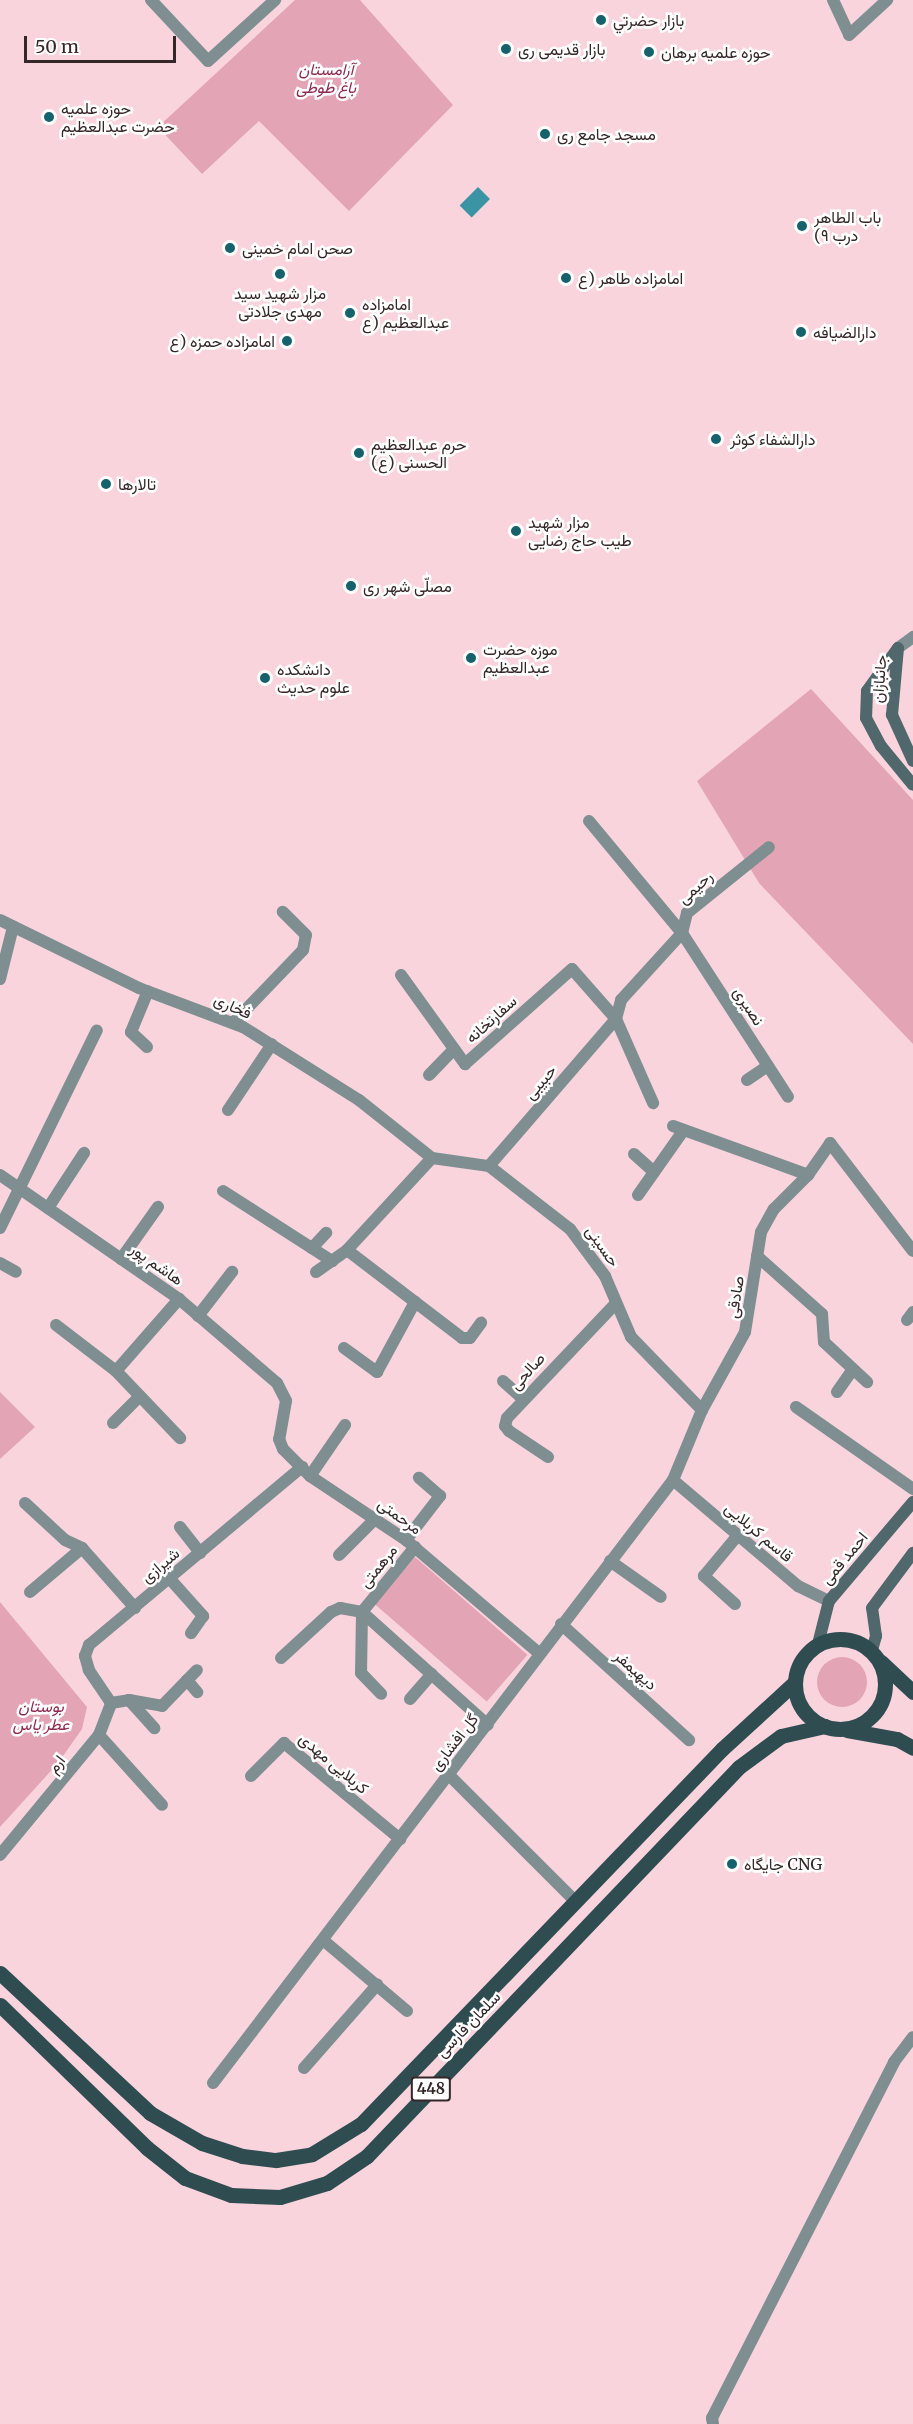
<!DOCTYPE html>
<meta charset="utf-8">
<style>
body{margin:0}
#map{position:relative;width:913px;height:2424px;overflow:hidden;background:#f9d4dd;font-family:Merriweather,Vazirmatn,serif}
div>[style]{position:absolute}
.green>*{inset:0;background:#e3a5b5;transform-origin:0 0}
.round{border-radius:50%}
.water>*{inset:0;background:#3a94a3;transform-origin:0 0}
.street>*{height:12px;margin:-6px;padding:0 6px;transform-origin:6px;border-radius:6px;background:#7e8e91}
.secondary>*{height:12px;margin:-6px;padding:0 6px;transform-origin:6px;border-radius:6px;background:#50676c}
.primary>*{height:15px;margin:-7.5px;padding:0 7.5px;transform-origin:7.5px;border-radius:7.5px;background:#2f4c51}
.primary>.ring{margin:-7.5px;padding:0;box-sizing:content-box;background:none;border:15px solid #2f4c51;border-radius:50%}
.dots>*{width:16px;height:16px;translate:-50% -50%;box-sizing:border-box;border:3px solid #fff;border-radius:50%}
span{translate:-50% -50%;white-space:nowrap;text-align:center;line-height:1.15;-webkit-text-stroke:5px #fff;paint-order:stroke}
.shield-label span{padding:2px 4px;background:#fff;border:2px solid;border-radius:4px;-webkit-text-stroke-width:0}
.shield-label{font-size:15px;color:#342629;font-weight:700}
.poi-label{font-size:16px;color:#342629}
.left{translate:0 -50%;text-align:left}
.right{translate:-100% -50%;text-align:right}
.park-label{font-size:16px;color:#8e294e;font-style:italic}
.street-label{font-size:16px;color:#342629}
.scale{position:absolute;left:24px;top:36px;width:152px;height:27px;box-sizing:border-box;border:3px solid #342629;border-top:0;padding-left:8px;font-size:18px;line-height:21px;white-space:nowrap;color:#342629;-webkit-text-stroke:4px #fff;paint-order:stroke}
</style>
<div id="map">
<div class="green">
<i style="clip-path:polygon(295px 0,360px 0,453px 105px,349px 211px,259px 121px,202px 174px,158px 127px)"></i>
<i style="clip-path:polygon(811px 689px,913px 800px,913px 1044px,759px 883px,697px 781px)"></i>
<i style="clip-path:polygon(0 1392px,35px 1427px,0 1459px)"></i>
<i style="left:415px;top:1557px;width:149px;height:62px;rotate:41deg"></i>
<i style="clip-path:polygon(0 1602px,87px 1707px,82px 1729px,58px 1763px,0 1827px)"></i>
<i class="round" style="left:817px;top:1657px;width:50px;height:50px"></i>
</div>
<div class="water">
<i style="left:478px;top:187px;width:17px;height:26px;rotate:45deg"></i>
</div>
<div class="street">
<i style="left:151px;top:0;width:83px;rotate:46.9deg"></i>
<i style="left:208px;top:61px;width:91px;rotate:-42.3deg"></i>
<i style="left:833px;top:0;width:38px;rotate:65deg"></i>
<i style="left:849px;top:35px;width:52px;rotate:-42.6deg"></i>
<i style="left:898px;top:648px;width:19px;rotate:-36deg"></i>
<i style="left:589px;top:821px;width:146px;rotate:50.3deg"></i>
<i style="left:682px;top:933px;width:195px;rotate:57.1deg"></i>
<i style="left:0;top:920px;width:155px;rotate:26.1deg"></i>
<i style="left:139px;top:988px;width:111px;rotate:20.6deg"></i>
<i style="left:243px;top:1027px;width:137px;rotate:32.2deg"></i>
<i style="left:359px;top:1100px;width:93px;rotate:38.5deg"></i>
<i style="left:401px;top:975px;width:110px;rotate:54.3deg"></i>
<i style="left:465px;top:1064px;width:143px;rotate:-41.6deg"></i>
<i style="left:572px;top:969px;width:67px;rotate:48.7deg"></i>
<i style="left:616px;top:1019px;width:92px;rotate:66.2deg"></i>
<i style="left:0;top:979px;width:54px;rotate:-76deg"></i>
<i style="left:233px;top:1023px;width:101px;rotate:-46.2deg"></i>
<i style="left:303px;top:950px;width:15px;rotate:-79deg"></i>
<i style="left:306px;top:935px;width:33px;rotate:-135deg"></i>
<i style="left:147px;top:1047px;width:22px;rotate:-137deg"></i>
<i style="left:131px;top:1032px;width:44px;rotate:-67.5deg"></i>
<i style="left:429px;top:1075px;width:36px;rotate:-46deg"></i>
<i style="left:747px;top:1080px;width:25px;rotate:-34deg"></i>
<i style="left:228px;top:1110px;width:79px;rotate:-56.3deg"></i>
<i style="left:673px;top:1126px;width:144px;rotate:19.9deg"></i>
<i style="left:634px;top:1154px;width:27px;rotate:42deg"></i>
<i style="left:432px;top:1158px;width:58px;rotate:8deg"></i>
<i style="left:489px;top:1166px;width:103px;rotate:37.9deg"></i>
<i style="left:570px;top:1229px;width:59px;rotate:53.3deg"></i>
<i style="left:605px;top:1276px;width:66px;rotate:66.9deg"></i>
<i style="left:631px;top:1337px;width:102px;rotate:45.8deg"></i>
<i style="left:489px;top:1166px;width:194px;rotate:-49.2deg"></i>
<i style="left:616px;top:1019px;width:20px;rotate:-75deg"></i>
<i style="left:621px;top:1000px;width:91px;rotate:-47.7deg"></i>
<i style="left:682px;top:933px;width:21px;rotate:-76deg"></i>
<i style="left:687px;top:913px;width:105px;rotate:-38.8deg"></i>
<i style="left:0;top:1175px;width:218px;rotate:34.7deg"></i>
<i style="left:179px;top:1299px;width:129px;rotate:40.6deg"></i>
<i style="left:277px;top:1383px;width:20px;rotate:63deg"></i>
<i style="left:286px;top:1401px;width:39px;rotate:100deg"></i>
<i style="left:279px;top:1439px;width:11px;rotate:68deg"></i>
<i style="left:283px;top:1449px;width:38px;rotate:45deg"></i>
<i style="left:310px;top:1476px;width:115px;rotate:33.7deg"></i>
<i style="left:406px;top:1540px;width:175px;rotate:40.4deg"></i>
<i style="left:223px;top:1191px;width:130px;rotate:32.7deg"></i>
<i style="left:638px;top:1195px;width:78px;rotate:-54.9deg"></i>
<i style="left:48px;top:1208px;width:66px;rotate:-56.8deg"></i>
<i style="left:0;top:1228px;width:220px;rotate:-63.9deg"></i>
<i style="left:312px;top:1248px;width:21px;rotate:-47deg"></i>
<i style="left:347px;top:1250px;width:145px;rotate:37.4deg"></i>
<i style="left:462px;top:1338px;width:8px"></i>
<i style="left:470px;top:1338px;width:19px;rotate:-54deg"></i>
<i style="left:757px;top:1256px;width:87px;rotate:41.7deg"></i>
<i style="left:822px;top:1314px;width:28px;rotate:86deg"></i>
<i style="left:824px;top:1342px;width:59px;rotate:42.9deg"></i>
<i style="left:121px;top:1259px;width:64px;rotate:-54.6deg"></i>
<i style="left:0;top:1263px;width:18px;rotate:29deg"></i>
<i style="left:316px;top:1272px;width:38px;rotate:-35deg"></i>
<i style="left:347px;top:1250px;width:125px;rotate:-47.3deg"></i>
<i style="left:198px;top:1316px;width:56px;rotate:-52.3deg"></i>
<i style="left:907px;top:1320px;width:10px;rotate:-53deg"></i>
<i style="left:56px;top:1325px;width:76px;rotate:37.5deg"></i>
<i style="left:116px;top:1371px;width:93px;rotate:46.3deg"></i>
<i style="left:344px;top:1348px;width:41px;rotate:36deg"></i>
<i style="left:377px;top:1372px;width:80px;rotate:-61.5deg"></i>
<i style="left:116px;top:1371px;width:96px;rotate:-48.8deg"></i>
<i style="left:503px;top:1381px;width:28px;rotate:42deg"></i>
<i style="left:837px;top:1392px;width:28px;rotate:-55deg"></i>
<i style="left:796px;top:1407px;width:143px;rotate:35deg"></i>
<i style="left:113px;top:1423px;width:38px;rotate:-45deg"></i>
<i style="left:548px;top:1457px;width:47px;rotate:-146.3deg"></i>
<i style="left:509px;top:1431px;width:6px;rotate:-129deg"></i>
<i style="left:505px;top:1426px;width:8px;rotate:-76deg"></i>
<i style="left:507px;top:1418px;width:157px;rotate:-46.5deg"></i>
<i style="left:310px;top:1476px;width:62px;rotate:-55.5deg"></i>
<i style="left:673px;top:1480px;width:164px;rotate:40.3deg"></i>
<i style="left:798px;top:1586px;width:34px;rotate:26deg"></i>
<i style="left:25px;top:1503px;width:54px;rotate:42.8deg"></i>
<i style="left:65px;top:1540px;width:19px;rotate:25deg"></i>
<i style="left:82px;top:1548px;width:80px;rotate:48.5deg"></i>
<i style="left:180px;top:1527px;width:33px;rotate:52deg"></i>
<i style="left:406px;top:1540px;width:56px;rotate:-52.3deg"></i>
<i style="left:440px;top:1496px;width:28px;rotate:-139deg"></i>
<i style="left:339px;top:1555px;width:52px;rotate:-45deg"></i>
<i style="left:610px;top:1561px;width:62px;rotate:35.2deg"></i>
<i style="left:170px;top:1579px;width:50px;rotate:48.3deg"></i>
<i style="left:203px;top:1616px;width:21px;rotate:125deg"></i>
<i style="left:30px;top:1592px;width:68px;rotate:-40.2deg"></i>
<i style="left:735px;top:1604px;width:42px;rotate:-137.9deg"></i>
<i style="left:704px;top:1576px;width:53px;rotate:-50.3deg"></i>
<i style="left:362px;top:1612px;width:169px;rotate:41.9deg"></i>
<i style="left:362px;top:1612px;width:61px;rotate:90.9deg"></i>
<i style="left:361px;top:1673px;width:29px;rotate:46deg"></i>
<i style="left:561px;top:1624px;width:173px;rotate:42.2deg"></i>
<i style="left:281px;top:1658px;width:68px;rotate:-42.6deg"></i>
<i style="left:331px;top:1612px;width:10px;rotate:-24deg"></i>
<i style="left:340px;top:1608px;width:22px;rotate:10deg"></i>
<i style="left:362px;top:1612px;width:84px;rotate:-50.8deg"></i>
<i style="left:187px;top:1680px;width:16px;rotate:50deg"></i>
<i style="left:410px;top:1699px;width:33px;rotate:-49deg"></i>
<i style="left:129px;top:1700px;width:34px;rotate:10deg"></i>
<i style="left:162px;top:1706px;width:50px;rotate:-45.8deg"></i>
<i style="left:111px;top:1703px;width:40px;rotate:-124deg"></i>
<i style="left:89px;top:1670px;width:15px;rotate:-106deg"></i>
<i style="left:85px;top:1656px;width:12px;rotate:-70deg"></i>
<i style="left:89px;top:1645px;width:278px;rotate:-39.9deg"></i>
<i style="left:99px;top:1735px;width:34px;rotate:-69deg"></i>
<i style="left:111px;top:1703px;width:18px;rotate:-9deg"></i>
<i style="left:129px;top:1700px;width:38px;rotate:48deg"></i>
<i style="left:449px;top:1775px;width:178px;rotate:45deg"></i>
<i style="left:251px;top:1776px;width:47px;rotate:-45deg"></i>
<i style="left:284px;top:1743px;width:151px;rotate:39.6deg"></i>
<i style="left:0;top:1855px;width:156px;rotate:-50.5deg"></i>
<i style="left:99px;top:1735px;width:94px;rotate:48deg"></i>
<i style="left:323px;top:1940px;width:110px;rotate:40.2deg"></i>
<i style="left:304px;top:2068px;width:111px;rotate:-48.7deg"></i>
<i style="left:213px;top:2083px;width:758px;rotate:-52.66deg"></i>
<i style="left:673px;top:1480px;width:76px;rotate:-67.5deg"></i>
<i style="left:702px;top:1410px;width:89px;rotate:-61.1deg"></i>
<i style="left:745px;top:1332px;width:101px;rotate:-80.9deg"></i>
<i style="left:761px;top:1232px;width:26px;rotate:-61deg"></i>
<i style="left:774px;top:1209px;width:48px;rotate:-45deg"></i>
<i style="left:808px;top:1175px;width:39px;rotate:-55deg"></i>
<i style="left:830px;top:1143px;width:136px;rotate:52.5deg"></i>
<i style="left:713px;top:2424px;width:6px;rotate:-99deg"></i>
<i style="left:712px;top:2418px;width:400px;rotate:-62.9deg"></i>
<i style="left:894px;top:2062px;width:31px;rotate:-53deg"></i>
</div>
<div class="secondary">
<i style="left:913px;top:761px;width:51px;rotate:-114.5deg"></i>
<i style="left:892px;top:715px;width:67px;rotate:-84.9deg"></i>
<i style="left:898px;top:648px;width:53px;rotate:125.8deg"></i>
<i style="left:867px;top:691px;width:27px;rotate:92deg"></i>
<i style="left:866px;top:718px;width:32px;rotate:62deg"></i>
<i style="left:881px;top:746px;width:50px;rotate:50.6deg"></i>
<i style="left:818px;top:1644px;width:44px;rotate:-75.7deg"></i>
<i style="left:829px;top:1601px;width:130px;rotate:-49.7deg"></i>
<i style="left:872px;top:1650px;width:15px;rotate:-74deg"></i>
<i style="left:876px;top:1636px;width:28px;rotate:-98deg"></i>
<i style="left:872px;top:1608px;width:69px;rotate:-53.3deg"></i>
</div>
<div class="primary">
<i class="ring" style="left:795px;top:1639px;width:75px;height:75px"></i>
<i style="left:881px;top:1662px;width:44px;rotate:43.2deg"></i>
<i style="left:847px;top:1730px;width:51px;rotate:10.2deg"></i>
<i style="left:897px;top:1739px;width:18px;rotate:29deg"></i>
<i style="left:0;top:1973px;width:205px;rotate:43deg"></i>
<i style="left:150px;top:2113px;width:60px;rotate:30deg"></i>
<i style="left:202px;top:2143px;width:42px;rotate:18deg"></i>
<i style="left:242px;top:2156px;width:34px;rotate:7deg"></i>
<i style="left:276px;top:2160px;width:36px;rotate:-9deg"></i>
<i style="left:312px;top:2154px;width:57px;rotate:-31.5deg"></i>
<i style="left:361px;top:2124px;width:521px;rotate:-46.09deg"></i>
<i style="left:722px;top:1749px;width:99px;rotate:-42.5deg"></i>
<i style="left:0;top:2005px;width:205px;rotate:44.2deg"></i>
<i style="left:147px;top:2148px;width:48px;rotate:38.3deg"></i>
<i style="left:185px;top:2178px;width:49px;rotate:20.3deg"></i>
<i style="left:231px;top:2195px;width:49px;rotate:2.3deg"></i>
<i style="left:280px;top:2197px;width:49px;rotate:-16.6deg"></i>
<i style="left:327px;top:2183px;width:48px;rotate:-34deg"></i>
<i style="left:367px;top:2156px;width:538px;rotate:-46.28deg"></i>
<i style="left:739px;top:1767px;width:52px;rotate:-36.4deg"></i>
<i style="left:781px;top:1736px;width:45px;rotate:-12.8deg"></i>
</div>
<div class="dots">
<i style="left:601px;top:20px;background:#15616c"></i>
<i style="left:506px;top:49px;background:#15616c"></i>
<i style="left:649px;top:52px;background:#15616c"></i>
<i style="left:49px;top:117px;background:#15616c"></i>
<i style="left:545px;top:134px;background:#15616c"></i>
<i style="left:802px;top:226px;background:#15616c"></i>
<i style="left:230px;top:248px;background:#15616c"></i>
<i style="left:280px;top:274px;background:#15616c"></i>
<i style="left:566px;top:278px;background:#15616c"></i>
<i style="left:350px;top:313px;background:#15616c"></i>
<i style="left:801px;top:332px;background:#15616c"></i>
<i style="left:287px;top:341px;background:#15616c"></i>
<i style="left:716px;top:439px;background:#15616c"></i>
<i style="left:359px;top:453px;background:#15616c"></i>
<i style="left:106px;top:484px;background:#15616c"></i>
<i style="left:516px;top:531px;background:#15616c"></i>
<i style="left:351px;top:586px;background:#15616c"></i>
<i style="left:471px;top:658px;background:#15616c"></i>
<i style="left:265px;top:678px;background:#15616c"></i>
<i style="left:732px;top:1864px;background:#15616c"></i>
</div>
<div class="shield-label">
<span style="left:431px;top:2089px">448</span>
</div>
<div class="poi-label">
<span class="left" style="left:613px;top:20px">بازار حضرتي</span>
<span class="left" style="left:518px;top:49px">بازار قدیمی ری</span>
<span class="left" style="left:661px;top:52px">حوزه علمیه برهان</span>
<span class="left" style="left:61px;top:117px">حوزه علمیه<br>حضرت عبدالعظیم</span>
<span class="left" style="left:557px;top:134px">مسجد جامع ری</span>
<span class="left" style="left:814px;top:226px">باب الطاهر<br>(درب ۹</span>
<span class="left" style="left:242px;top:248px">صحن امام خمینی</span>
<span class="left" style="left:578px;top:278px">امامزاده طاهر (ع</span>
<span style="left:280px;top:302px">مزار شهید سید<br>مهدی جلادتی</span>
<span class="left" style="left:362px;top:313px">امامزاده<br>عبدالعظیم (ع</span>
<span class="left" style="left:813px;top:332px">دارالضیافه</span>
<span class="right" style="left:275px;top:341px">امامزاده حمزه (ع</span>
<span class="left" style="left:730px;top:439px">دارالشفاء کوثر</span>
<span class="left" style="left:371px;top:453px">حرم عبدالعظیم<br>الحسنی (ع)</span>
<span class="left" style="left:118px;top:484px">تالارها</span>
<span class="left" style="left:528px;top:531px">مزار شهید<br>طیب حاج رضایی</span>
<span class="left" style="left:363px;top:586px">مصلّی شهر ری</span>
<span class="left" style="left:483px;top:658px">موزه حضرت<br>عبدالعظیم</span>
<span class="left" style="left:277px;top:678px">دانشکده<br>علوم حدیث</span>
<span class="left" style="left:744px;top:1864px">جایگاه CNG</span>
</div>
<div class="park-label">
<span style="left:326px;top:78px">آرامستان<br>باغ طوطی</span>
<span style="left:41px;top:1715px">بوستان<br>عطر یاس</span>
</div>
<div class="street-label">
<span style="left:879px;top:679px;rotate:-86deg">جانبازان</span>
<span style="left:695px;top:887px;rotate:-42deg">رحیمی</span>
<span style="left:233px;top:1006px;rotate:24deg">فخاری</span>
<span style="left:749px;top:1006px;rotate:57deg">نصیری</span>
<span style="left:491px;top:1019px;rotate:-42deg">سفارتخانه</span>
<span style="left:540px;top:1082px;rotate:-49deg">حبیبی</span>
<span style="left:603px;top:1246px;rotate:55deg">حسینی</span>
<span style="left:157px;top:1264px;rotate:35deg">هاشم پور</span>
<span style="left:735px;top:1297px;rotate:-81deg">صادقی</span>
<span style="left:527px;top:1371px;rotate:-48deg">صالحی</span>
<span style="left:400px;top:1516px;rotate:36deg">مرحمتی</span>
<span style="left:759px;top:1532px;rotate:40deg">قاسم کربلایی</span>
<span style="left:844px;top:1558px;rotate:-50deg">احمد قمی</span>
<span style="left:160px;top:1565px;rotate:-40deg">شیرازی</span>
<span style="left:378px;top:1566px;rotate:-51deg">مرهمتی</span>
<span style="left:636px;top:1670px;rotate:42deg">دیهیمفر</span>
<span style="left:454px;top:1742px;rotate:-52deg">گل افشاری</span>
<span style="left:334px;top:1763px;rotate:40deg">کربلایی مهدی</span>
<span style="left:56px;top:1764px;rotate:-52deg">ارم</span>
<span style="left:468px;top:2024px;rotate:-46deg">سلمان فارسی</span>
</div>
<div class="scale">50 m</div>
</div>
